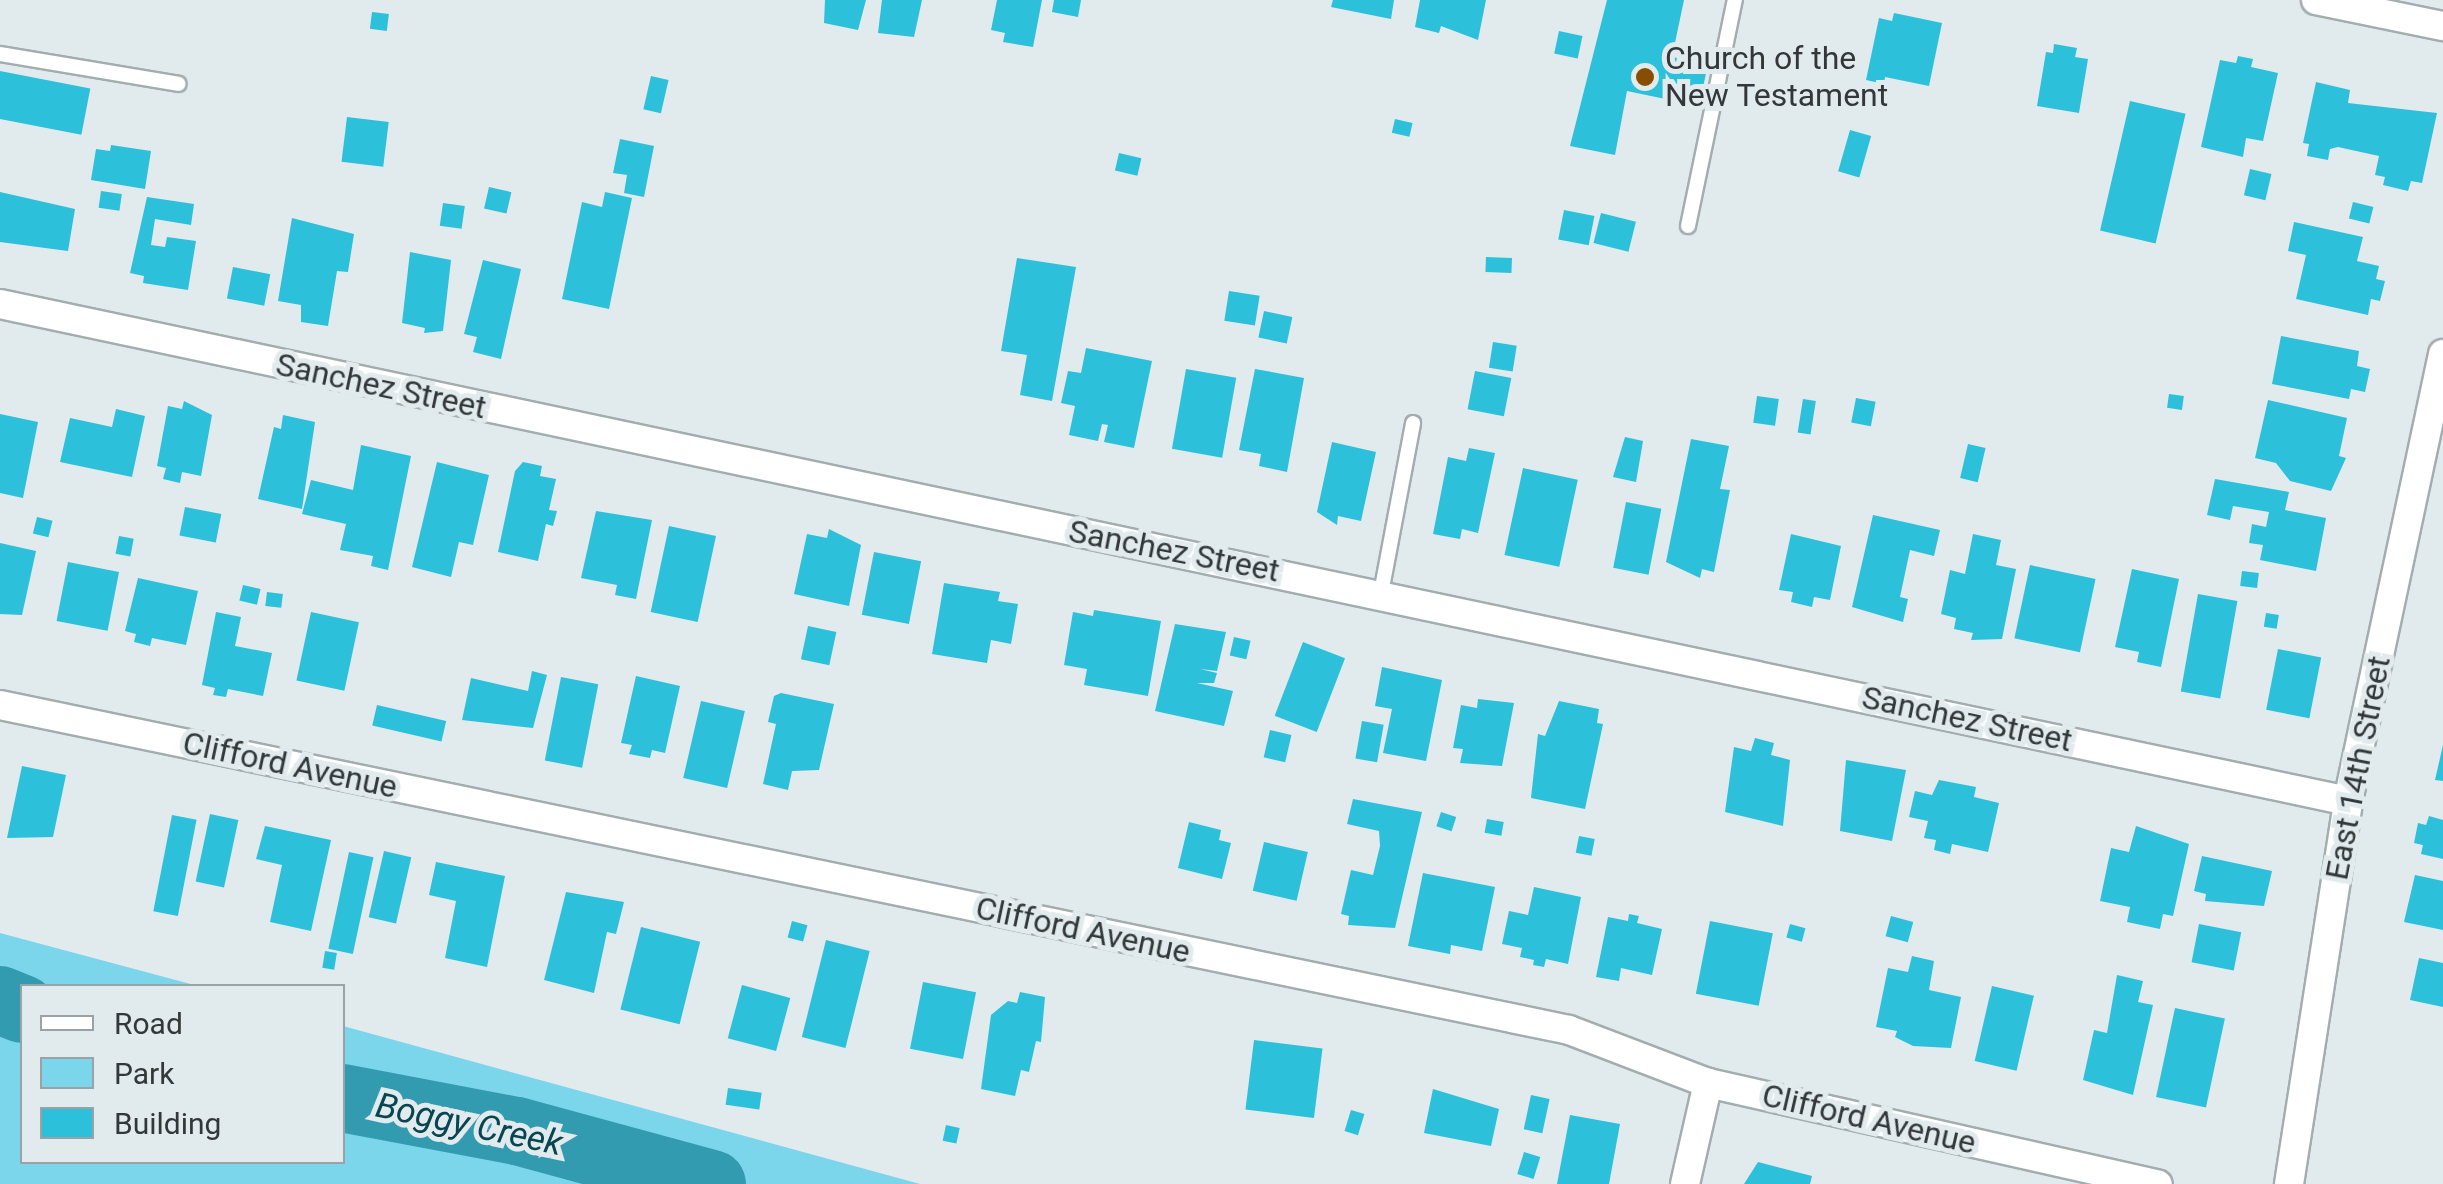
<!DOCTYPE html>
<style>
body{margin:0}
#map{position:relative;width:2443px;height:1184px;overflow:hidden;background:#e1eaed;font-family:Roboto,sans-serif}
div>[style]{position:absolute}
.green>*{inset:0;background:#7cd6eb}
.river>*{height:68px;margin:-34px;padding:0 34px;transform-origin:34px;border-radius:34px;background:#329bb0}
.building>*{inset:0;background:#2dc0db;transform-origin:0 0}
.roads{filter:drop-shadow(2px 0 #a3adaf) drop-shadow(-2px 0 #a3adaf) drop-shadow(0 2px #a3adaf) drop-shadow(0 -2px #a3adaf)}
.lane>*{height:14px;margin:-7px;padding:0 7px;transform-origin:7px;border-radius:7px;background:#fff}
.street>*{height:28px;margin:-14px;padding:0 14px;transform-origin:14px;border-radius:14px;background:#fff}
.dots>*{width:28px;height:28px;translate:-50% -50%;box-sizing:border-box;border:5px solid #e1eaed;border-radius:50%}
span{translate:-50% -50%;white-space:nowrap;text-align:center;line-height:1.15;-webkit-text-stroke:10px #e1eaed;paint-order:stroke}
.poi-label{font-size:32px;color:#333738}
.left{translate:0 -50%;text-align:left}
.street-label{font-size:32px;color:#333738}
.water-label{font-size:35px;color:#074551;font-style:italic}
.legend{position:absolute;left:20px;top:984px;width:325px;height:180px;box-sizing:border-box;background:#e1eaed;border:2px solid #9ba2a5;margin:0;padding:12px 18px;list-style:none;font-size:30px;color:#333738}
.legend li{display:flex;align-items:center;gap:20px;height:50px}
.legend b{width:50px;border:2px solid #9ba2a5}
</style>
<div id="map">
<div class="green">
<i style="clip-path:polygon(0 933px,198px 986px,22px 986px,22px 1162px,342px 1162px,343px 1026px,920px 1184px,0 1184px)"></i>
</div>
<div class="river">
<i style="left:0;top:1000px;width:24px;rotate:22deg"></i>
<i style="left:342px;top:1098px;width:178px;rotate:10.7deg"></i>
<i style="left:517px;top:1131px;width:202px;rotate:15.2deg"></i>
</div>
<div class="building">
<i style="clip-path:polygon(825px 0,866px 0,858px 30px,824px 23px)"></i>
<i style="clip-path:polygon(882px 0,922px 0,914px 37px,878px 33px)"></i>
<i style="clip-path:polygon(997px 0,1042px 0,1033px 47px,1003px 42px,1005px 33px,991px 30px)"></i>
<i style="clip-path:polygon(1054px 0,1081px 0,1078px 17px,1052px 12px)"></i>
<i style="clip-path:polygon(1333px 0,1394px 0,1391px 19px,1331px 7px)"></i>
<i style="clip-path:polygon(1420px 0,1486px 0,1478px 40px,1441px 26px,1439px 33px,1415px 27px)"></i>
<i style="clip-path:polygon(1607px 0,1684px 0,1672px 57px,1708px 64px,1699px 106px,1627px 91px,1615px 155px,1570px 146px)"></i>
<i style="left:372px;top:12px;width:17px;height:17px;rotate:7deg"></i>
<i style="clip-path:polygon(1894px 13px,1942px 23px,1929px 86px,1885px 77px,1884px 84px,1866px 80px,1879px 18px,1892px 21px)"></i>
<i style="left:1559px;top:31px;width:24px;height:23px;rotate:12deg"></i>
<i style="clip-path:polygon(2054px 44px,2077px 48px,2075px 57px,2088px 59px,2079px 113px,2037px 106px,2046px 52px,2053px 53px)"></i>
<i style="clip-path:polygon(2238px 56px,2253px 59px,2251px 67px,2278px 73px,2263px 141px,2246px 138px,2243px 157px,2201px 147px,2220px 60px,2236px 63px)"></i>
<i style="left:0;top:71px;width:92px;height:47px;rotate:11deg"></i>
<i style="left:651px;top:76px;width:18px;height:34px;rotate:13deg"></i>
<i style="clip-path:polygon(2316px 82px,2350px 90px,2348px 103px,2437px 113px,2422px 183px,2411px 181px,2408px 191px,2383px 185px,2385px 177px,2375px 175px,2379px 156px,2338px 147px,2330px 149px,2328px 160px,2307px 156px,2309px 144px,2303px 143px)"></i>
<i style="left:2130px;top:101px;width:57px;height:133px;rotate:13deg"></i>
<i style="left:347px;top:117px;width:42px;height:45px;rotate:7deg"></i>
<i style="left:1395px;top:119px;width:18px;height:14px;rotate:13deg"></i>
<i style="left:1850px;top:130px;width:22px;height:43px;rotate:16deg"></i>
<i style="clip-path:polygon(620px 139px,654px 146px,644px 197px,624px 193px,627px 175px,613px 173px)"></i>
<i style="clip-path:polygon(111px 145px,151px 151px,145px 189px,91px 180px,96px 149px,110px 151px)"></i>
<i style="left:1119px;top:153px;width:23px;height:18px;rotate:13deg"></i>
<i style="left:2250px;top:169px;width:22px;height:27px;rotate:13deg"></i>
<i style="left:489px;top:187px;width:23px;height:22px;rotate:13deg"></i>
<i style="left:101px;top:191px;width:21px;height:17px;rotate:8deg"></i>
<i style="clip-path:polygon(0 192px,75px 209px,68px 251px,0 242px)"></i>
<i style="clip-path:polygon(605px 192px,632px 198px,609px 309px,562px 299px,582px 202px,602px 207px)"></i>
<i style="clip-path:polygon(147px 197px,194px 204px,191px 225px,155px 219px,151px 245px,165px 247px,167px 237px,196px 241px,188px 290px,143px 283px,144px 276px,130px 273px)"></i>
<i style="left:2353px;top:202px;width:21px;height:17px;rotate:14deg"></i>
<i style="left:443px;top:203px;width:22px;height:23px;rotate:8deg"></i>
<i style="left:1564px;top:210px;width:31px;height:30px;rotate:11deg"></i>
<i style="left:1601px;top:213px;width:36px;height:31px;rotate:14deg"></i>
<i style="clip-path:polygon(292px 218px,354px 234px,348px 272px,337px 271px,328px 326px,301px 322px,301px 305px,278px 301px)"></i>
<i style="clip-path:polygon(2294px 222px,2363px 237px,2357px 261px,2379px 266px,2376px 279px,2385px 281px,2380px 301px,2371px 299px,2368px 315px,2296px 299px,2306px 255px,2288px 251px)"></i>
<i style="clip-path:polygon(410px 252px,451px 260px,443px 331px,424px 333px,425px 328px,402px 323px)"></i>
<i style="left:1486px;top:257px;width:26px;height:15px;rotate:2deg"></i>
<i style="clip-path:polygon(1017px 258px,1076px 267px,1052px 401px,1020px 395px,1027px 355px,1001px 351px)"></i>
<i style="clip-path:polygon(483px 260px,521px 269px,501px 359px,473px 352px,477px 337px,464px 334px)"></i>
<i style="left:233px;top:267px;width:38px;height:32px;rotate:11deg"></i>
<i style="left:1229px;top:291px;width:31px;height:30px;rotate:9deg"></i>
<i style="left:1264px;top:311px;width:29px;height:27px;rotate:12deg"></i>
<i style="clip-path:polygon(2281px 336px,2359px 351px,2357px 366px,2370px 369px,2365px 392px,2351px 389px,2349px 399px,2272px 384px)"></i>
<i style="left:1493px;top:342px;width:24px;height:26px;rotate:9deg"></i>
<i style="clip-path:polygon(1086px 348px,1152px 361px,1134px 448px,1104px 442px,1108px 425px,1102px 424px,1098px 441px,1069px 435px,1075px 406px,1061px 403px,1068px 371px,1081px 373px)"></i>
<i style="left:1186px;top:369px;width:51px;height:81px;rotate:10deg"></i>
<i style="clip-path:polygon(1255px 369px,1304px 378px,1287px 472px,1259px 466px,1261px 454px,1239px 450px)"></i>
<i style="left:1475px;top:371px;width:37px;height:39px;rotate:11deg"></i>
<i style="left:2169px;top:394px;width:15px;height:14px;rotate:8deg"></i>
<i style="left:1757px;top:396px;width:22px;height:27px;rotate:8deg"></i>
<i style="left:1856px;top:398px;width:20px;height:25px;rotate:11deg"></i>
<i style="left:1803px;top:399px;width:13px;height:34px;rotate:9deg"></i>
<i style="clip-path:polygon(2268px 400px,2347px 418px,2339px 456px,2346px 458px,2331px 491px,2290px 481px,2276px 463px,2255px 458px)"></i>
<i style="clip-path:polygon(184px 401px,212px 415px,201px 476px,182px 472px,180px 483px,163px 479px,166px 468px,157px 466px,168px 406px,182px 409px)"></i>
<i style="clip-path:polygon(116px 409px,145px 416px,132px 477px,60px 462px,70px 418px,112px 427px)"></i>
<i style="clip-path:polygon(0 414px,38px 422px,23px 498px,0 493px)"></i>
<i style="clip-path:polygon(283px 415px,315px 422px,302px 509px,258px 499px,274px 427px,281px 429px)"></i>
<i style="clip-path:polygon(1625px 437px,1643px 441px,1636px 482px,1613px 477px)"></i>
<i style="clip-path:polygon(1691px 439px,1729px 446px,1720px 489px,1730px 490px,1714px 572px,1702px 569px,1700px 578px,1666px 562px)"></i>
<i style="clip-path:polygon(1332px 442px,1376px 452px,1361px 521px,1338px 516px,1337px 525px,1317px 512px)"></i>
<i style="left:1968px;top:444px;width:18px;height:35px;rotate:13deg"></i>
<i style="clip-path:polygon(361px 445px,411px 456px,388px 570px,371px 566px,373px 556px,340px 550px,346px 524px,302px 514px,311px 480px,353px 490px)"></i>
<i style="clip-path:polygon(1469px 448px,1495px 453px,1478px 533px,1462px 529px,1460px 539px,1433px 534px,1448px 457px,1466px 461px)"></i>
<i style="clip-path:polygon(437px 462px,489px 475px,473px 545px,459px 542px,451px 577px,412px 567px)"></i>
<i style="clip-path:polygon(523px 462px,542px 466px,540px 476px,556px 479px,549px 510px,557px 511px,553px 526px,546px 524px,538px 561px,498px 552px,515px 471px)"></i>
<i style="left:1523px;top:468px;width:56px;height:89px;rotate:12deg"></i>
<i style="clip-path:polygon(2215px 479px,2289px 492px,2285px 510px,2326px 518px,2316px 571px,2260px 560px,2263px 545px,2249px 543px,2252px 524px,2266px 527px,2269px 512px,2233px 506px,2230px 520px,2207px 515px)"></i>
<i style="left:1626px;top:502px;width:36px;height:67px;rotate:11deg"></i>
<i style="left:185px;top:507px;width:37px;height:29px;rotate:11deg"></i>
<i style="clip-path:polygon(596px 511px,652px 520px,636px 599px,615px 595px,617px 585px,581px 578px)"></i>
<i style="clip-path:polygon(1873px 515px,1940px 530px,1934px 556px,1910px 550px,1900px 597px,1908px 599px,1903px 622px,1852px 607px)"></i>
<i style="left:37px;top:517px;width:16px;height:17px;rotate:14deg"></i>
<i style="left:669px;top:526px;width:48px;height:88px;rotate:12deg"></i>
<i style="clip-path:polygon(829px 529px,861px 545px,849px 606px,794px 594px,807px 534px,827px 538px)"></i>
<i style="clip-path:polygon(1791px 534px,1841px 546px,1830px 600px,1814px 597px,1812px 607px,1791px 602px,1793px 592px,1779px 590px)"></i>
<i style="clip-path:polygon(1973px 534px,2001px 540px,1996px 565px,2016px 569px,2002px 639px,1971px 640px,1973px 633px,1954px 629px,1956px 618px,1941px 614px,1950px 570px,1965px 574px)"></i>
<i style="left:119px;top:536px;width:15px;height:18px;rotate:11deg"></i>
<i style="clip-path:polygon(0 543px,36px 551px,22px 615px,0 614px)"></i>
<i style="left:874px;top:552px;width:48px;height:64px;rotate:11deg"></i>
<i style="left:68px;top:562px;width:52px;height:60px;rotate:11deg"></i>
<i style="left:2030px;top:565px;width:67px;height:75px;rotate:12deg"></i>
<i style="clip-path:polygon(2132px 569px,2179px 579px,2161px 667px,2137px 662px,2139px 652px,2115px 647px)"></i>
<i style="left:2242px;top:571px;width:17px;height:15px;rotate:7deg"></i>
<i style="clip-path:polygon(138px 578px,198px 591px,186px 645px,152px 638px,150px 646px,134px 642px,136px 634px,125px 631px)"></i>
<i style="clip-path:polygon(944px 583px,1000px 592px,998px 601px,1018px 604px,1011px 644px,991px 640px,987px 663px,932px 654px)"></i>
<i style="left:243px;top:585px;width:18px;height:16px;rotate:13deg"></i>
<i style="left:267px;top:592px;width:16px;height:14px;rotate:7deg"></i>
<i style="left:2198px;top:594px;width:40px;height:99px;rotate:10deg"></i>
<i style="clip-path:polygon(1094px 610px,1161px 621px,1148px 696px,1084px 685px,1087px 669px,1064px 665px,1073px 612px,1093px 616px)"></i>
<i style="clip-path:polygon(216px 612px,241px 617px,235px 646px,272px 653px,263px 696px,228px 689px,226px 697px,213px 695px,215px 688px,202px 685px)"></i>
<i style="left:311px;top:612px;width:49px;height:70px;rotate:12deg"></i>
<i style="left:2266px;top:613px;width:13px;height:14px;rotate:9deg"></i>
<i style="clip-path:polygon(1175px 624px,1226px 632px,1217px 671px,1200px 669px,1217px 673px,1214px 683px,1197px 683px,1233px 691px,1224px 726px,1155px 711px)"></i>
<i style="left:808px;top:626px;width:29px;height:34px;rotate:12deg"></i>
<i style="left:1234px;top:637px;width:17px;height:19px;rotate:13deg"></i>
<i style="left:1303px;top:642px;width:45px;height:79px;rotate:21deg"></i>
<i style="left:2278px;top:649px;width:44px;height:62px;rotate:11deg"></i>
<i style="clip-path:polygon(1382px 667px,1442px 680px,1426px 761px,1383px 753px,1392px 709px,1375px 706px)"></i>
<i style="clip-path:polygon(532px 671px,547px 675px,533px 728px,462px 720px,471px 678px,528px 691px)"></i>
<i style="clip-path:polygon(636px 676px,680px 686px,665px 753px,652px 750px,650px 758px,629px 754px,632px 745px,621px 743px)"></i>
<i style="left:561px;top:677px;width:38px;height:85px;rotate:11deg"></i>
<i style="clip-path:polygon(781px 693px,834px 704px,819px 770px,792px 771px,788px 790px,763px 784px,776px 724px,768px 722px,774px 696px)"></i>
<i style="clip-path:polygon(1478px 699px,1514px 703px,1502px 766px,1460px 763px,1463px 749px,1453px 748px,1461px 705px,1477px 708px)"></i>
<i style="left:701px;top:701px;width:45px;height:79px;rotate:13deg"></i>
<i style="clip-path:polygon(1559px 701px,1599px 709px,1597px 723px,1603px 724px,1585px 809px,1531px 798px,1538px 734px,1545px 736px)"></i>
<i style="left:377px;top:705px;width:71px;height:21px;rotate:13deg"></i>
<i style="left:1362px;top:721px;width:22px;height:38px;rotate:10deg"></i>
<i style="left:1270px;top:730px;width:22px;height:28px;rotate:13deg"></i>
<i style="clip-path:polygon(1755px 738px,1774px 743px,1771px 755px,1790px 760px,1783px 826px,1725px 812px,1734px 747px,1751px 751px)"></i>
<i style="clip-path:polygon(2443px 745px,2443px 781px,2435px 780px)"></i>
<i style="clip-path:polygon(1846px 760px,1906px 770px,1892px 841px,1840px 831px)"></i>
<i style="clip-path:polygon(22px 766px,66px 775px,53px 837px,7px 838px)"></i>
<i style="clip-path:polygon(1939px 780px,1976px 787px,1974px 797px,1999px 803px,1988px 852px,1952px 844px,1950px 854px,1934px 850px,1936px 840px,1924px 838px,1928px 821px,1909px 817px,1915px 791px,1932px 795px)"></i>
<i style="clip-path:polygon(1353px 799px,1422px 812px,1395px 928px,1348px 925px,1349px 916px,1341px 914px,1351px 870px,1373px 875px,1380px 846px,1379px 831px,1347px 824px)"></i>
<i style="left:1441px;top:812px;width:16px;height:15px;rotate:18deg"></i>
<i style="left:210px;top:814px;width:29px;height:69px;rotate:12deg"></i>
<i style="left:172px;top:815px;width:25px;height:98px;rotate:11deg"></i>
<i style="clip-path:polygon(2429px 816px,2443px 820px,2443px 859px,2421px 854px,2423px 845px,2414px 843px,2418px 823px,2426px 825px)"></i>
<i style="left:1487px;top:819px;width:17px;height:14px;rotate:10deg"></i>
<i style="clip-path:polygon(1189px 822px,1221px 830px,1219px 840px,1231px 843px,1222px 879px,1178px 868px)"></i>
<i style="clip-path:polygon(265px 826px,331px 840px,311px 931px,270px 922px,282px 865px,256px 859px)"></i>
<i style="clip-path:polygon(2136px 826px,2189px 844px,2173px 916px,2163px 914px,2160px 929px,2127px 922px,2130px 907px,2100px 901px,2111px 848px,2129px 852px)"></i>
<i style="left:1579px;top:836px;width:16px;height:17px;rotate:11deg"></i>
<i style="left:1264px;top:842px;width:45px;height:50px;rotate:13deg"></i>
<i style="left:384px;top:851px;width:28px;height:68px;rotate:13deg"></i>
<i style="left:349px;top:852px;width:25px;height:99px;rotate:12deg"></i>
<i style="clip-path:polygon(2202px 856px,2272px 871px,2264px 906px,2205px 901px,2206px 894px,2194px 891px)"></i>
<i style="clip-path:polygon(436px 862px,505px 876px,487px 967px,445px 958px,456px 901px,429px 895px)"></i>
<i style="clip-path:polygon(1423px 873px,1495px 887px,1482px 951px,1451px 945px,1450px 954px,1408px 946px)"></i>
<i style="clip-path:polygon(2415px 875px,2443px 881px,2443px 930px,2404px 922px)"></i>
<i style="clip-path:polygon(1534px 887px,1581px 897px,1568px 964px,1546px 959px,1544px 967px,1533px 965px,1534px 960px,1520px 957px,1522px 948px,1502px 944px,1509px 911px,1528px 915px)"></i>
<i style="clip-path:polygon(566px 892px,624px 902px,616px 934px,607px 932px,594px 993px,544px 980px)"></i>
<i style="clip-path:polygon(1629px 914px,1639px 916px,1637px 923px,1662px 929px,1652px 975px,1621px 968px,1619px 981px,1596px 977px,1608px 917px,1628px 921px)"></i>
<i style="left:1891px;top:916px;width:23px;height:21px;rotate:15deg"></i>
<i style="left:792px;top:921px;width:16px;height:17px;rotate:15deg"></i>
<i style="left:1710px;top:921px;width:64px;height:74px;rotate:11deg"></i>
<i style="left:1790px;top:924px;width:16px;height:14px;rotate:15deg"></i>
<i style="left:2199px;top:924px;width:43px;height:39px;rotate:11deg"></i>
<i style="left:641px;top:927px;width:61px;height:85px;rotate:14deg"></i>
<i style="left:826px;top:940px;width:45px;height:100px;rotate:14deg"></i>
<i style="left:325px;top:951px;width:12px;height:17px;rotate:9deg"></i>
<i style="clip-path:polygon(1912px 956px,1934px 961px,1929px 990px,1961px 997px,1951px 1048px,1913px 1046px,1895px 1037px,1897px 1031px,1876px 1027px,1888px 968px,1908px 972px)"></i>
<i style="clip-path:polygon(2419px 958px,2443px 963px,2443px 1007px,2410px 1000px)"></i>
<i style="clip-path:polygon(2117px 975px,2143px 981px,2138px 1002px,2153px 1005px,2133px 1095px,2083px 1080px,2094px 1030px,2107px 1033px)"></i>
<i style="left:923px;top:982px;width:54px;height:68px;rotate:11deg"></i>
<i style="left:742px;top:985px;width:50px;height:55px;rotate:15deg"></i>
<i style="left:1992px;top:986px;width:43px;height:77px;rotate:13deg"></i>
<i style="clip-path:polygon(1020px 992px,1045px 997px,1041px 1042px,1036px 1041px,1029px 1072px,1021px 1070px,1015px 1096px,981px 1089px,991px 1015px,1008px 1001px,1017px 1003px)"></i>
<i style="left:2175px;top:1008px;width:51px;height:91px;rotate:12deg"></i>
<i style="left:1254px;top:1040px;width:69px;height:70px;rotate:7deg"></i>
<i style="left:728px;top:1088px;width:34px;height:17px;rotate:8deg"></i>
<i style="clip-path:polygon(1433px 1089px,1499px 1109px,1491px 1146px,1424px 1133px)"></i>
<i style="left:1531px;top:1095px;width:19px;height:35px;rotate:12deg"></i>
<i style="left:1351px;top:1110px;width:14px;height:22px;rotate:17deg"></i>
<i style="clip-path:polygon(1570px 1115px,1620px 1124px,1609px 1184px,1557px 1184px)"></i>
<i style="left:946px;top:1125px;width:14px;height:16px;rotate:12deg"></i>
<i style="left:1524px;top:1152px;width:17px;height:23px;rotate:17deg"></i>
<i style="clip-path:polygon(1758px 1162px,1812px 1176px,1810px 1184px,1744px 1184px)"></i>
</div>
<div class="roads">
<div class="lane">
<i style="left:0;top:54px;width:181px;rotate:9.5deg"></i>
<i style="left:1688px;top:226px;width:231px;rotate:-78.3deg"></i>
<i style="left:1381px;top:593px;width:173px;rotate:-79.3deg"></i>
</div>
<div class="street">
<i style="left:2316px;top:0;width:130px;rotate:11.6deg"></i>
<i style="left:0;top:304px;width:2400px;rotate:11.95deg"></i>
<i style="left:0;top:705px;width:1602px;rotate:11.7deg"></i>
<i style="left:1569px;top:1030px;width:149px;rotate:20.9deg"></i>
<i style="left:1708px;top:1083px;width:461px;rotate:12.7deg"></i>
<i style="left:1685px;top:1184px;width:104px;rotate:-77.2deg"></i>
<i style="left:2289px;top:1184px;width:388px;rotate:-81.2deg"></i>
<i style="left:2348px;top:801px;width:457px;rotate:-78deg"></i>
</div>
</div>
<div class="dots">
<i style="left:1645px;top:77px;background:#874e01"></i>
</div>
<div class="poi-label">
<span class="left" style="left:1665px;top:77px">Church of the<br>New Testament</span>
</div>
<div class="street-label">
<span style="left:381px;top:386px;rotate:12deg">Sanchez Street</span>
<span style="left:1174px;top:551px;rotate:11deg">Sanchez Street</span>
<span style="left:1967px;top:719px;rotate:12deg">Sanchez Street</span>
<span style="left:290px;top:765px;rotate:12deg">Clifford Avenue</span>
<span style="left:2358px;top:768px;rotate:-79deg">East 14th Street</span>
<span style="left:1083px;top:930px;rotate:12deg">Clifford Avenue</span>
<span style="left:1869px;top:1119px;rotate:13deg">Clifford Avenue</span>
</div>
<div class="water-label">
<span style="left:469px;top:1125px;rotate:12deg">Boggy Creek</span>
</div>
<ul class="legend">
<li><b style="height:12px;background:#fff"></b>Road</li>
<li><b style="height:28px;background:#7cd6eb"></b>Park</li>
<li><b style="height:28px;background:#2dc0db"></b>Building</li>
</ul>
</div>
